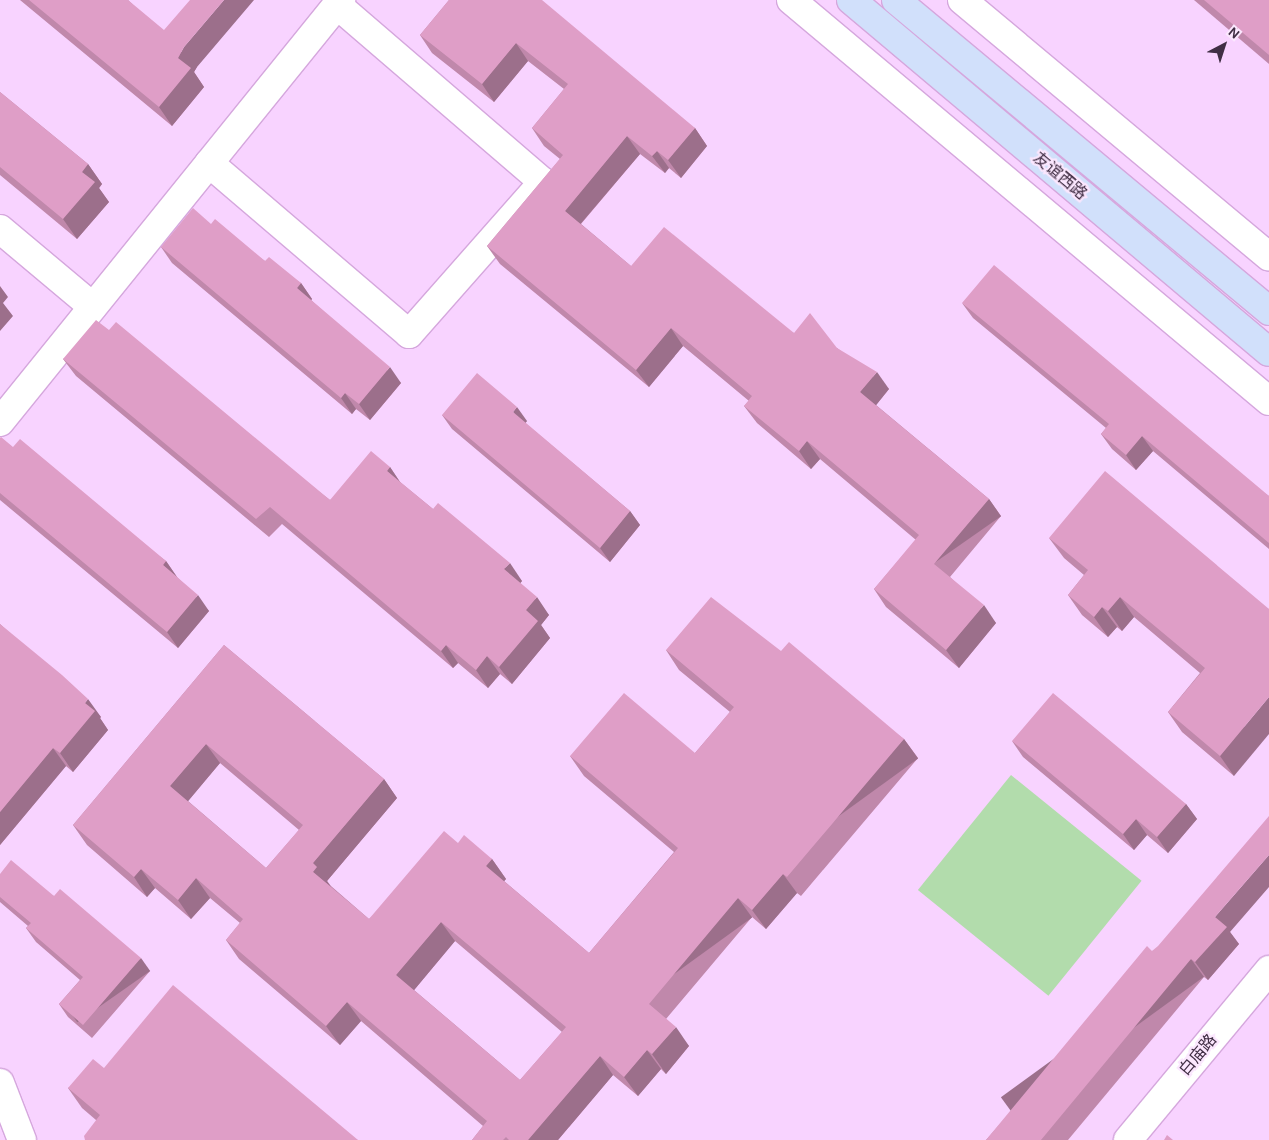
<!DOCTYPE html>
<meta charset="utf-8">
<style>
body{margin:0}
#map{position:relative;width:1269px;height:1140px;overflow:hidden;background:#f8d3ff;font-family:Karla,"Noto Sans SC",sans-serif}
div>[style]{position:absolute}
.green>*{inset:0;background:#b2dcac;transform-origin:0 0}
.roads{filter:drop-shadow(1px 0 #d5a7dd) drop-shadow(-1px 0 #d5a7dd) drop-shadow(0 1px #d5a7dd) drop-shadow(0 -1px #d5a7dd)}
.minor>*{height:28px;margin:-14px;padding:0 14px;transform-origin:14px;border-radius:14px;background:#fff}
.major>*{height:28px;margin:-14px;padding:0 14px;transform-origin:14px;border-radius:14px;background:#d1e0fb}
.wall>*{inset:0;background:#c088ab}
.shaded-wall>*{inset:0;background:#9c6f8b;transform-origin:0 0}
.building>*{inset:0;background:#df9ec7}
span{translate:-50% -50%;white-space:nowrap;text-align:center;line-height:1.15;-webkit-text-stroke:4.5px #fbe7fe;paint-order:stroke}
.street-label{font-size:16px;color:#402e44}
.north{position:absolute;left:1199px;top:20px;width:50px;height:50px;-webkit-text-stroke:4px #fbe7fe;paint-order:stroke;rotate:40deg;font-size:14px;font-weight:700;line-height:20px;text-align:center;color:#402e44}
.north::after{content:'';display:block;margin:auto;width:18px;height:22px;background:#402e44;clip-path:polygon(50% 0,100% 100%,50% 72%,0 100%)}
</style>
<div id="map">
<div class="green">
<i style="left:1011px;top:775px;width:168px;height:148px;rotate:39deg"></i>
</div>
<div class="roads">
<div class="minor">
<i style="left:791px;top:0;width:624px;rotate:39.99deg"></i>
<i style="left:962px;top:0;width:400px;rotate:39.9deg"></i>
<i style="left:209px;top:163px;width:263px;rotate:40.5deg"></i>
<i style="left:409px;top:334px;width:203px;rotate:-48.6deg"></i>
<i style="left:543px;top:182px;width:272px;rotate:-139.3deg"></i>
<i style="left:0;top:229px;width:121px;rotate:40deg"></i>
<i style="left:0;top:422px;width:543px;rotate:-51.06deg"></i>
<i style="left:0;top:1083px;width:61px;rotate:68.9deg"></i>
<i style="left:1128px;top:1140px;width:221px;rotate:-50.3deg"></i>
</div>
<div class="major">
<i style="left:851px;top:0;width:546px;rotate:40.1deg"></i>
<i style="left:896px;top:0;width:486px;rotate:39.8deg"></i>
</div>
</div>
<div class="wall">
<i style="clip-path:polygon(20px 0,128px 0,197px 67px,194px 72px,204px 87px,172px 126px)"></i>
<i style="clip-path:polygon(449px 0,695px 128px,707px 146px,681px 178px,669px 168px,665px 173px,640px 154px,581px 224px,631px 266px,794px 333px,837px 348px,889px 389px,876px 405px,989px 499px,1001px 516px,950px 577px,996px 623px,959px 668px,886px 607px,874px 589px,916px 540px,820px 459px,811px 469px,757px 423px,744px 406px,749px 401px,683px 346px,649px 387px,500px 264px,487px 246px,560px 159px,544px 146px,532px 128px,564px 89px,528px 61px,494px 102px,432px 53px,420px 35px)"></i>
<i style="clip-path:polygon(1194px 0,1269px 0,1269px 64px)"></i>
<i style="clip-path:polygon(0 92px,88px 164px,102px 184px,99px 188px,109px 202px,77px 239px,0 175px)"></i>
<i style="clip-path:polygon(211px 224px,265px 261px,301px 283px,312px 299px,311px 300px,401px 383px,370px 420px,356px 409px,352px 414px,172px 263px,161px 247px)"></i>
<i style="clip-path:polygon(962px 303px,1269px 496px,1269px 549px,1153px 451px,1136px 470px,1112px 449px,1101px 434px,1106px 428px,973px 318px)"></i>
<i style="clip-path:polygon(109px 330px,330px 500px,390px 467px,400px 482px,433px 509px,522px 581px,520px 583px,549px 615px,541px 625px,550px 638px,512px 684px,500px 674px,488px 688px,458px 663px,453px 668px,282px 524px,269px 537px,76px 376px,63px 359px)"></i>
<i style="clip-path:polygon(442px 415px,527px 421px,525px 423px,630px 511px,640px 525px,610px 562px,452px 429px)"></i>
<i style="clip-path:polygon(0 438px,166px 561px,177px 577px,209px 611px,178px 648px,0 500px)"></i>
<i style="clip-path:polygon(1049px 538px,1269px 609px,1234px 776px,1182px 732px,1168px 712px,1200px 673px,1134px 617px,1122px 631px,1117px 627px,1108px 637px,1082px 615px,1068px 595px,1084px 575px,1064px 558px)"></i>
<i style="clip-path:polygon(0 624px,101px 717px,100px 718px,108px 730px,73px 772px,66px 766px,0 845px)"></i>
<i style="clip-path:polygon(evenodd,224px 645px,384px 779px,397px 798px,327px 881px,331px 886px,369px 919px,458px 843px,492px 859px,506px 879px,504px 881px,589px 953px,674px 852px,584px 776px,570px 756px,695px 753px,730px 712px,679px 670px,666px 650px,781px 651px,904px 739px,918px 758px,801px 896px,797px 893px,766px 929px,752px 917px,666px 1019px,689px 1046px,666px 1074px,661px 1069px,638px 1096px,613px 1075px,558px 1140px,472px 1140px,483px 1126px,361px 1021px,340px 1045px,239px 959px,226px 940px,240px 923px,210px 898px,191px 919px,155px 888px,147px 897px,87px 845px,73px 825px,224px 645px,220px 763px,299px 830px,266px 868px,188px 801px,220px 763px,224px 645px,455px 941px,562px 1032px,520px 1080px,414px 990px,455px 941px)"></i>
<i style="clip-path:polygon(1012px 741px,1186px 804px,1197px 819px,1168px 853px,1147px 835px,1134px 850px,1023px 757px)"></i>
<i style="clip-path:polygon(0 874px,54px 896px,150px 971px,92px 1038px,68px 1017px,59px 1004px,80px 980px,36px 942px,26px 928px,28px 926px,0 902px)"></i>
<i style="clip-path:polygon(1230px 932px,1239px 944px,1208px 980px,1204px 977px,1068px 1140px,986px 1140px,1152px 951px)"></i>
<i style="clip-path:polygon(104px 1068px,358px 1140px,96px 1120px,82px 1108px,68px 1088px)"></i>
</div>
<div class="shaded-wall">
<i style="clip-path:polygon(224px 0,254px 0,197px 67px,194px 72px,204px 87px,172px 126px,159px 107px,178px 58px,184px 47px)"></i>
<i style="clip-path:polygon(516px 43px,528px 61px,494px 102px,482px 84px)"></i>
<i style="clip-path:polygon(695px 128px,707px 146px,681px 178px,668px 160px)"></i>
<i style="clip-path:polygon(627px 136px,640px 154px,577px 228px,565px 211px)"></i>
<i style="clip-path:polygon(657px 151px,669px 168px,665px 173px,652px 156px)"></i>
<i style="clip-path:polygon(88px 164px,102px 184px,99px 188px,109px 202px,77px 239px,63px 219px,82px 172px)"></i>
<i style="clip-path:polygon(301px 283px,312px 299px,308px 304px,297px 288px)"></i>
<i style="clip-path:polygon(0 286px,8px 297px,3px 303px,13px 316px,0 331px)"></i>
<i style="clip-path:polygon(671px 328px,683px 346px,649px 387px,636px 370px)"></i>
<i style="clip-path:polygon(390px 367px,401px 383px,370px 420px,359px 404px)"></i>
<i style="clip-path:polygon(877px 372px,889px 389px,873px 409px,860px 392px)"></i>
<i style="clip-path:polygon(345px 393px,356px 409px,352px 414px,341px 398px)"></i>
<i style="clip-path:polygon(517px 407px,527px 421px,523px 426px,513px 412px)"></i>
<i style="clip-path:polygon(1142px 436px,1153px 451px,1136px 470px,1126px 455px)"></i>
<i style="clip-path:polygon(807px 441px,820px 459px,811px 469px,799px 451px)"></i>
<i style="clip-path:polygon(390px 467px,402px 485px,387px 471px)"></i>
<i style="left:989px;top:499px;width:21px;height:85px;rotate:55deg"></i>
<i style="clip-path:polygon(630px 511px,640px 525px,610px 562px,600px 548px)"></i>
<i style="clip-path:polygon(166px 561px,177px 577px,163px 565px)"></i>
<i style="clip-path:polygon(510px 563px,522px 581px,517px 587px,504px 569px)"></i>
<i style="clip-path:polygon(198px 595px,209px 611px,178px 648px,167px 632px)"></i>
<i style="clip-path:polygon(537px 597px,549px 615px,541px 625px,550px 638px,512px 684px,499px 667px,526px 610px)"></i>
<i style="clip-path:polygon(1120px 597px,1134px 617px,1122px 631px,1108px 611px)"></i>
<i style="clip-path:polygon(984px 605px,996px 623px,959px 668px,946px 650px)"></i>
<i style="clip-path:polygon(1102px 607px,1117px 627px,1108px 637px,1094px 617px)"></i>
<i style="clip-path:polygon(446px 645px,458px 663px,453px 668px,441px 651px)"></i>
<i style="clip-path:polygon(487px 656px,500px 674px,488px 688px,476px 670px)"></i>
<i style="clip-path:polygon(1269px 697px,1269px 734px,1234px 776px,1220px 756px)"></i>
<i style="clip-path:polygon(88px 699px,101px 717px,100px 718px,108px 730px,73px 772px,60px 753px,85px 703px)"></i>
<i style="left:904px;top:739px;width:24px;height:181px;rotate:54deg"></i>
<i style="clip-path:polygon(206px 744px,220px 763px,184px 806px,170px 786px)"></i>
<i style="clip-path:polygon(53px 748px,66px 766px,0 845px,0 812px)"></i>
<i style="clip-path:polygon(384px 779px,397px 798px,327px 881px,331px 887px,313px 872px,313px 863px)"></i>
<i style="clip-path:polygon(1186px 804px,1197px 819px,1168px 853px,1157px 837px)"></i>
<i style="clip-path:polygon(1136px 819px,1147px 835px,1134px 850px,1123px 834px)"></i>
<i style="clip-path:polygon(1269px 855px,1269px 887px,1230px 932px,1239px 944px,1208px 980px,1195px 962px,1215px 917px)"></i>
<i style="clip-path:polygon(492px 859px,506px 879px,500px 886px,486px 866px)"></i>
<i style="clip-path:polygon(141px 869px,155px 888px,147px 897px,134px 877px)"></i>
<i style="clip-path:polygon(783px 874px,797px 893px,766px 929px,752px 910px)"></i>
<i style="clip-path:polygon(196px 878px,210px 898px,191px 919px,178px 900px)"></i>
<i style="left:738px;top:898px;width:24px;height:138px;rotate:54deg"></i>
<i style="clip-path:polygon(441px 922px,455px 941px,410px 995px,396px 975px)"></i>
<i style="left:141px;top:958px;width:16px;height:89px;rotate:55deg"></i>
<i style="left:1191px;top:959px;width:22px;height:235px;rotate:54deg"></i>
<i style="clip-path:polygon(347px 1002px,361px 1021px,340px 1045px,326px 1026px)"></i>
<i style="clip-path:polygon(676px 1027px,689px 1046px,666px 1074px,652px 1054px)"></i>
<i style="clip-path:polygon(647px 1050px,661px 1069px,638px 1096px,624px 1077px)"></i>
<i style="clip-path:polygon(600px 1056px,613px 1075px,558px 1140px,528px 1140px)"></i>
</div>
<div class="building">
<i style="clip-path:polygon(29px 0,128px 0,164px 30px,190px 0,224px 0,184px 47px,178px 58px,191px 68px,159px 107px)"></i>
<i style="clip-path:polygon(449px 0,542px 0,695px 128px,668px 160px,657px 151px,652px 156px,627px 136px,565px 211px,631px 266px,664px 227px,794px 333px,810px 313px,837px 348px,877px 372px,860px 392px,989px 499px,934px 564px,984px 605px,946px 650px,874px 589px,919px 535px,807px 441px,799px 451px,744px 406px,752px 396px,671px 328px,636px 370px,487px 246px,563px 155px,532px 128px,568px 84px,516px 43px,482px 84px,420px 35px)"></i>
<i style="clip-path:polygon(1204px 0,1269px 0,1269px 55px)"></i>
<i style="clip-path:polygon(0 92px,88px 164px,82px 172px,95px 182px,63px 219px,0 167px)"></i>
<i style="clip-path:polygon(193px 208px,211px 224px,215px 219px,265px 261px,269px 257px,301px 283px,297px 288px,390px 367px,359px 404px,345px 393px,341px 398px,161px 247px)"></i>
<i style="clip-path:polygon(994px 265px,1269px 496px,1269px 543px,1142px 436px,1126px 455px,1101px 434px,1109px 424px,962px 303px)"></i>
<i style="clip-path:polygon(96px 320px,109px 330px,116px 322px,330px 500px,371px 451px,390px 467px,387px 471px,433px 509px,438px 503px,510px 563px,504px 569px,537px 597px,526px 610px,538px 621px,499px 667px,487px 656px,476px 670px,446px 645px,441px 651px,270px 507px,256px 519px,63px 359px)"></i>
<i style="clip-path:polygon(477px 373px,517px 407px,513px 412px,630px 511px,600px 548px,442px 415px)"></i>
<i style="clip-path:polygon(1px 437px,13px 447px,20px 439px,166px 561px,163px 565px,198px 595px,167px 632px,0 493px,0 438px)"></i>
<i style="clip-path:polygon(1105px 471px,1269px 609px,1269px 697px,1220px 756px,1168px 712px,1205px 668px,1120px 597px,1108px 611px,1102px 607px,1094px 617px,1068px 595px,1088px 570px,1049px 538px)"></i>
<i style="clip-path:polygon(evenodd,711px 597px,781px 651px,789px 642px,904px 739px,787px 877px,783px 874px,752px 910px,738px 898px,649px 1004px,676px 1027px,652px 1054px,647px 1050px,624px 1077px,600px 1056px,528px 1140px,509px 1140px,506px 1137px,503px 1140px,472px 1140px,487px 1121px,347px 1002px,326px 1026px,226px 940px,243px 919px,196px 878px,178px 900px,141px 869px,134px 877px,73px 825px,224px 645px,384px 779px,313px 863px,317px 867px,313px 872px,369px 919px,444px 831px,458px 843px,464px 835px,492px 859px,486px 866px,589px 953px,678px 848px,570px 756px,624px 693px,695px 753px,734px 707px,666px 650px,711px 597px,206px 744px,303px 825px,266px 868px,170px 786px,206px 744px,711px 597px,441px 922px,566px 1027px,520px 1080px,396px 975px,441px 922px)"></i>
<i style="clip-path:polygon(0 624px,62px 675px,88px 699px,85px 703px,95px 711px,60px 753px,53px 748px,0 812px)"></i>
<i style="clip-path:polygon(1053px 693px,1186px 804px,1157px 837px,1136px 819px,1123px 834px,1012px 741px)"></i>
<i style="clip-path:polygon(1269px 816px,1269px 855px,1215px 917px,1227px 927px,1195px 962px,1191px 959px,1041px 1140px,986px 1140px,1147px 946px,1152px 951px,1158px 946px)"></i>
<i style="clip-path:polygon(11px 860px,54px 896px,60px 889px,141px 958px,83px 1025px,59px 1004px,83px 977px,26px 928px,31px 923px,0 897px,0 874px)"></i>
<i style="clip-path:polygon(173px 985px,358px 1140px,85px 1140px,84px 1136px,100px 1115px,68px 1088px,93px 1059px,104px 1068px)"></i>
<i style="clip-path:polygon(1167px 1135px,1173px 1140px,1164px 1140px)"></i>
</div>
<div class="street-label">
<span style="left:1060px;top:176px;rotate:40deg">友谊西路</span>
<span style="left:1198px;top:1055px;rotate:-50deg">白庙路</span>
</div>
<div class="north">N</div>
</div>
